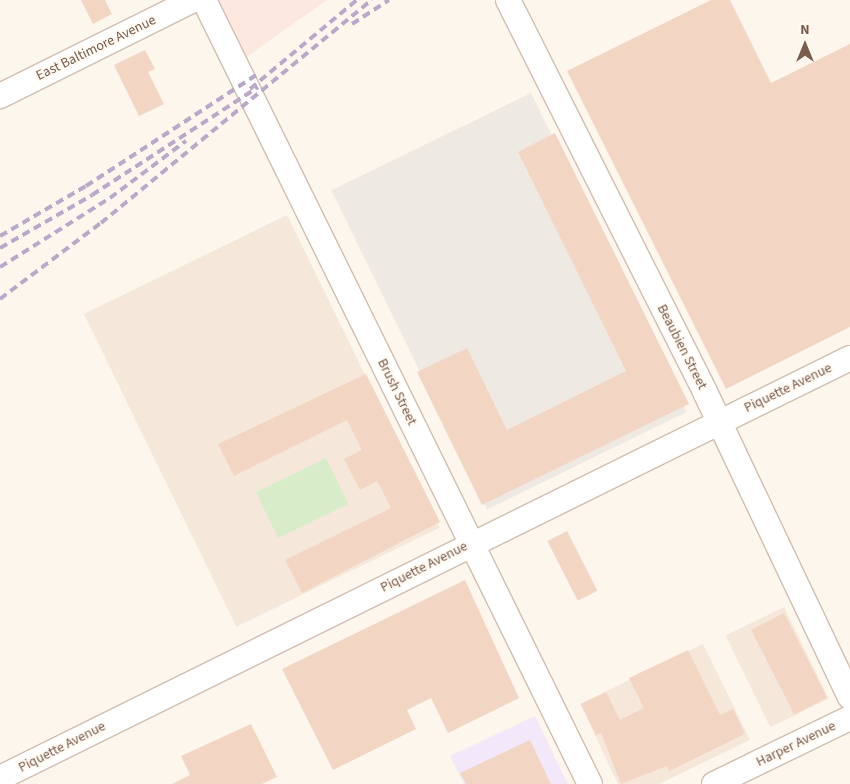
<!DOCTYPE html>
<style>
body{margin:0}
#map{position:relative;width:850px;height:784px;overflow:hidden;background:#fdf6ec;font-family:"Source Sans 3",sans-serif}
div>[style]{position:absolute}
.residential>*{inset:0;background:#f5e8da;transform-origin:0 0}
.commercial>*{inset:0;background:#fde8e0}
.industrial>*{inset:0;background:#efe9e4;transform-origin:0 0}
.education>*{inset:0;background:#f3e8fa}
.green>*{inset:0;background:#d8ecc9;transform-origin:0 0}
.building>*{inset:0;background:#f3d5c3;transform-origin:0 0}
.roads{filter:drop-shadow(1px 0 #d1beb0) drop-shadow(-1px 0 #d1beb0) drop-shadow(0 1px #d1beb0) drop-shadow(0 -1px #d1beb0)}
.minor>*{height:24px;margin:-12px;padding:0 12px;transform-origin:12px;border-radius:12px;background:#fff}
.rail>*{height:4px;margin-top:-2px;transform-origin:0;background:repeating-linear-gradient(90deg,#b9a8c9 0 8px,transparent 0 13px)}
span{translate:-50% -50%;white-space:nowrap;text-align:center;line-height:1.15;-webkit-text-stroke:4.5px #fffaf3;paint-order:stroke}
.street-label{font-size:14px;color:#7a5c4d}
.north{position:absolute;left:780px;top:20px;width:50px;height:50px;-webkit-text-stroke:4px #fffaf3;paint-order:stroke;rotate:0deg;font-size:14px;font-weight:700;line-height:20px;text-align:center;color:#7a5c4d}
.north::after{content:'';display:block;margin:auto;width:18px;height:22px;background:#7a5c4d;clip-path:polygon(50% 0,100% 100%,50% 72%,0 100%)}
</style>
<div id="map">
<div class="residential">
<i style="left:287px;top:215px;width:348px;height:226px;rotate:64deg"></i>
<i style="left:784px;top:607px;width:102px;height:65px;rotate:64deg"></i>
<i style="clip-path:polygon(703px 644px,750px 740px,659px 784px,618px 784px,580px 704px)"></i>
</div>
<div class="commercial">
<i style="clip-path:polygon(207px 0,327px 0,235px 65px)"></i>
</div>
<div class="industrial">
<i style="left:531px;top:93px;width:355px;height:222px;rotate:64deg"></i>
</div>
<div class="education">
<i style="clip-path:polygon(535px 716px,568px 784px,464px 784px,450px 756px)"></i>
</div>
<div class="green">
<i style="left:326px;top:458px;width:51px;height:78px;rotate:64deg"></i>
</div>
<div class="building">
<i style="clip-path:polygon(81px 0,105px 0,112px 14px,93px 24px)"></i>
<i style="clip-path:polygon(711px 0,730px 0,771px 83px,850px 44px,850px 327px,726px 389px,567px 71px)"></i>
<i style="clip-path:polygon(145px 50px,155px 69px,148px 72px,164px 104px,139px 116px,114px 65px)"></i>
<i style="clip-path:polygon(555px 133px,689px 404px,482px 505px,417px 372px,467px 348px,507px 430px,626px 371px,518px 152px)"></i>
<i style="clip-path:polygon(366px 374px,440px 522px,302px 593px,285px 560px,391px 508px,377px 481px,360px 490px,344px 459px,362px 450px,347px 420px,234px 476px,218px 444px)"></i>
<i style="left:567px;top:531px;width:67px;height:22px;rotate:63deg"></i>
<i style="clip-path:polygon(465px 580px,519px 698px,448px 733px,431px 698px,407px 710px,416px 729px,333px 770px,282px 669px)"></i>
<i style="left:784px;top:613px;width:95px;height:37px;rotate:63deg"></i>
<i style="clip-path:polygon(688px 650px,720px 715px,733px 709px,745px 734px,669px 771px,667px 766px,621px 784px,601px 733px,596px 735px,581px 704px,606px 692px,620px 720px,644px 708px,629px 678px)"></i>
<i style="clip-path:polygon(251px 724px,277px 777px,262px 784px,172px 784px,190px 775px,181px 756px)"></i>
<i style="clip-path:polygon(530px 740px,551px 784px,466px 784px,460px 773px)"></i>
</div>
<div class="roads">
<div class="minor">
<i style="left:204px;top:0;width:874px;rotate:63.79deg"></i>
<i style="left:508px;top:0;width:441px;rotate:63.3deg"></i>
<i style="left:706px;top:394px;width:335px;rotate:64.6deg"></i>
<i style="left:0;top:96px;width:216px;rotate:-26.4deg"></i>
<i style="left:0;top:778px;width:948px;rotate:-26.29deg"></i>
<i style="left:714px;top:784px;width:151px;rotate:-25.9deg"></i>
</div>
</div>
<div class="rail">
<i style="left:352px;top:24px;width:44px;rotate:-33deg"></i>
<i style="left:250px;top:89px;width:139px;rotate:-39.8deg"></i>
<i style="left:0;top:236px;width:99px;rotate:-30.2deg"></i>
<i style="left:86px;top:186px;width:205px;rotate:-33.1deg"></i>
<i style="left:0;top:248px;width:106px;rotate:-29.9deg"></i>
<i style="left:92px;top:195px;width:198px;rotate:-33deg"></i>
<i style="left:0;top:267px;width:130px;rotate:-32.1deg"></i>
<i style="left:110px;top:198px;width:95px;rotate:-36.9deg"></i>
<i style="left:0;top:299px;width:126px;rotate:-37deg"></i>
<i style="left:101px;top:223px;width:351px;rotate:-39.5deg"></i>
</div>
<div class="street-label">
<span style="left:96px;top:48px;rotate:-26deg">East Baltimore Avenue</span>
<span style="left:682px;top:347px;rotate:63deg">Beaubien Street</span>
<span style="left:788px;top:388px;rotate:-26deg">Piquette Avenue</span>
<span style="left:397px;top:392px;rotate:64deg">Brush Street</span>
<span style="left:424px;top:567px;rotate:-27deg">Piquette Avenue</span>
<span style="left:796px;top:744px;rotate:-26deg">Harper Avenue</span>
<span style="left:62px;top:747px;rotate:-27deg">Piquette Avenue</span>
</div>
<div class="north">N</div>
</div>
